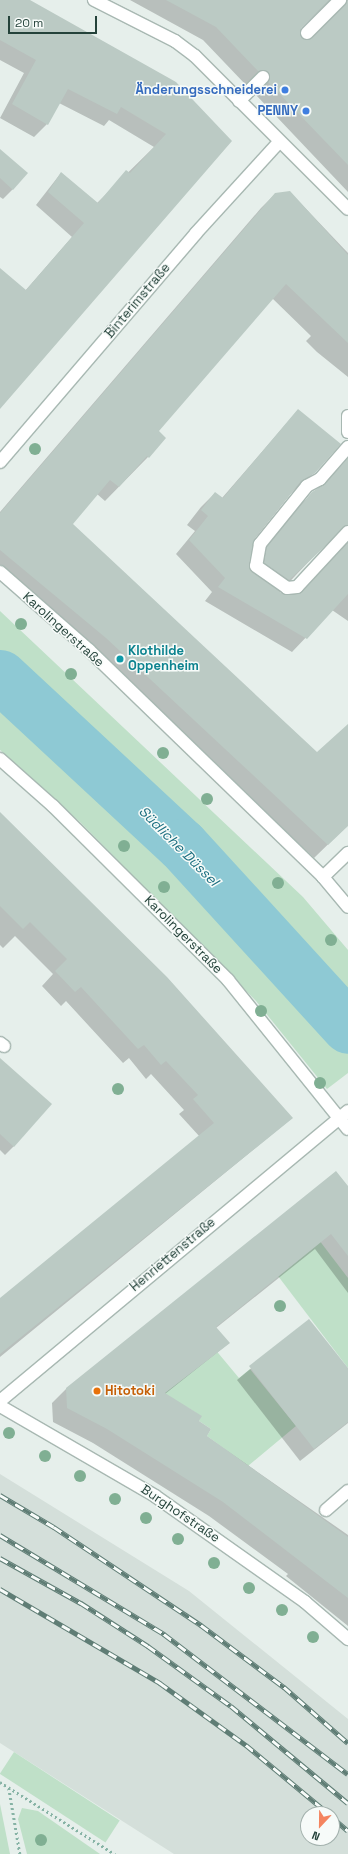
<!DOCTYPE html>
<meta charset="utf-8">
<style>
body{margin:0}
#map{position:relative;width:348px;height:1854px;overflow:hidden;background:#e6efeb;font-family:"Space Grotesk",sans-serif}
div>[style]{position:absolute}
.built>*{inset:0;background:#d4dfda}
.green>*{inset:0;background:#bfe0c8;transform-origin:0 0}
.shadow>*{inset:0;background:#0003}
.river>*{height:53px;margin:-26.5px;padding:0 26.5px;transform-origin:26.5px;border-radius:26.5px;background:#8ec9d4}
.building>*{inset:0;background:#bbcac4}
.path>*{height:2.5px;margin-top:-1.25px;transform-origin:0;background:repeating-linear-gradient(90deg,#86b3a5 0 2px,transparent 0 5px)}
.roads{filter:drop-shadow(1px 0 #a8b8b2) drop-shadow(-1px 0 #a8b8b2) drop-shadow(0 1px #a8b8b2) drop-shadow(0 -1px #a8b8b2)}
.service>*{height:12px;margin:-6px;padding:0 6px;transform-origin:6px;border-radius:6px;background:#fff}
.minor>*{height:12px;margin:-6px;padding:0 6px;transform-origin:6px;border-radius:6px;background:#fff}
.rail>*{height:4.5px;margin-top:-2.25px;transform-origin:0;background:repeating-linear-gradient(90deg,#f7fbf9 0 9px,#5f7d75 0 18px);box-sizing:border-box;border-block:1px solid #5f7d75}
.trees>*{width:12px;height:12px;margin:-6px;border-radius:50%;background:#80af93}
.dots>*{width:11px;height:11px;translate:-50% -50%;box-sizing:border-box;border:2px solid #f7fbf9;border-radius:50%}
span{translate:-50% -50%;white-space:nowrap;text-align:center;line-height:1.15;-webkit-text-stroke:3px #f7fbf9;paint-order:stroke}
.shop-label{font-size:13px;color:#366cbe;font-weight:700}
.right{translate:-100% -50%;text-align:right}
.street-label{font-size:13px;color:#24423a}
.culture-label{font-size:13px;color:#0d838f;font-weight:700}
.left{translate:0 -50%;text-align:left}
.food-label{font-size:13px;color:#c56008;font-weight:700}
.water-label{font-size:14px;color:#1c6f80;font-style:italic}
.north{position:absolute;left:300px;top:1806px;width:40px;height:40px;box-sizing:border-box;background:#f7fbf9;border:1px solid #a3b1ad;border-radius:50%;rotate:202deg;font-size:11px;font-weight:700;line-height:16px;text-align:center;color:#24423a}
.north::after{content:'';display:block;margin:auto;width:14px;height:18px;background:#f4845f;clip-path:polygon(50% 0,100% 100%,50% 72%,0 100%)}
.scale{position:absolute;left:8px;top:16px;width:89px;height:18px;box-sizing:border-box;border:2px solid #24423a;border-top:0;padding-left:5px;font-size:12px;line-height:14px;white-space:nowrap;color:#24423a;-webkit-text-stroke:3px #f7fbf9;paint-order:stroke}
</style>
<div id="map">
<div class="built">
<i style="clip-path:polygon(evenodd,0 1474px,189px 1591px,348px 1719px,348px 1854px,174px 1854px,0 1743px,0 1474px,308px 1814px,332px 1814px,332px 1838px,308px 1838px,308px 1814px)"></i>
</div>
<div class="green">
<i style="clip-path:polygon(0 611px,303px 897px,348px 950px,348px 1073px,327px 1089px,256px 1001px,81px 823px,0 750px)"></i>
<i style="clip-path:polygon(319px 1240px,348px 1278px,348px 1368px,278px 1276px)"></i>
<i style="clip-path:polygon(214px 1348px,239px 1378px,250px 1369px,296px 1426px,248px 1466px,207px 1436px,211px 1429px,199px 1421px,201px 1416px,187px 1407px,183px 1412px,145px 1385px)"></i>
<i style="left:14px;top:1752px;width:126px;height:26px;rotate:33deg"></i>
<i style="clip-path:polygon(0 1804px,10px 1854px,0 1854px)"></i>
<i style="clip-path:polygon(22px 1808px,38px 1811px,100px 1854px,27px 1854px,18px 1819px)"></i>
</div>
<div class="shadow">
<i style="clip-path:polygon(0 0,27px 0,231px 141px,0 407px,0 287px,25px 291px,72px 237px,36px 205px,61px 173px,96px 204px,154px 147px,109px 120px,104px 126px,59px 103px,47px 124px,34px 137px,0 118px,24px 73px,0 60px)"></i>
<i style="clip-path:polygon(evenodd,130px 0,348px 0,348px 192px,256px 95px,255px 84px,245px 84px,203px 40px,130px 0,325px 5px,334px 11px,332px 20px,312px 40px,301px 40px,301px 28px,325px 5px)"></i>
<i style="clip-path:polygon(0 151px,13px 189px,3px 199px,0 197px)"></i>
<i style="clip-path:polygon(290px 192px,348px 253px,348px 377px,317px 352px,306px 341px,311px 336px,272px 298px,157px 431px,148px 457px,105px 501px,97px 494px,71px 524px,317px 754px,348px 725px,348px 825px,314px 858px,92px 652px,0 575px,0 512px,261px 208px,275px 194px)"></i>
<i style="clip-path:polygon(evenodd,298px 410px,315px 472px,292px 492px,252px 542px,248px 570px,252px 572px,253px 562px,298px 507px,348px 460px,348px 621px,332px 610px,292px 652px,205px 601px,212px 592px,176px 554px,195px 531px,187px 525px,201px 507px,215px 493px,222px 498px,298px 410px,329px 540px,339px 540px,342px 549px,301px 593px,279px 593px,329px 540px)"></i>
<i style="clip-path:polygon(0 814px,167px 978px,292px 1118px,0 1357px,0 1299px,200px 1137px,179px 1114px,184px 1110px,151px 1074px,146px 1079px,129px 1058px,123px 1063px,66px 1001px,61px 1006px,42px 986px,53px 974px,15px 936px,3px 948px,0 945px)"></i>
<i style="clip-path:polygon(0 1060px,14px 1146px,5px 1155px,0 1150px)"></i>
<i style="clip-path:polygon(348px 1188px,348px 1293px,315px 1249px,216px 1328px,229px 1343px,165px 1394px,197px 1421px,206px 1436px,348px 1535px,348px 1626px,286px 1576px,288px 1574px,209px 1516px,93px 1443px,53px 1422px,52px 1403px,66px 1389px)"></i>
<i style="clip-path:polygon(309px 1320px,348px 1370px,348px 1423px,300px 1461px,237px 1380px)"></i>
</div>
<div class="river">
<i style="left:0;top:676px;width:248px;rotate:42.9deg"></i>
<i style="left:182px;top:845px;width:246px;rotate:47.6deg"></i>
</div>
<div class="building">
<i style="clip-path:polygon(0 0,30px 0,176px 82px,232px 141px,0 409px,0 268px,26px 290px,84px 223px,48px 192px,61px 172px,98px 203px,126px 170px,130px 173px,166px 134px,121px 107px,117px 114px,68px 89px,48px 125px,12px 104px,36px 60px,0 40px)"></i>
<i style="clip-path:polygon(166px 0,329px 0,301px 28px,300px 35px,305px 40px,312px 38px,348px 0,348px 165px,268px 82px,268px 71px,258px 71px,216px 27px)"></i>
<i style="clip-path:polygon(0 149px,28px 173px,13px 190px,0 178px)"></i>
<i style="clip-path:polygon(290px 191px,348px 255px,348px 343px,286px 284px,159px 431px,166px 438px,149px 458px,147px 456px,119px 487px,110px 480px,73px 524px,317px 752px,348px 724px,348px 826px,328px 845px,106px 638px,0 550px,0 513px,275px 193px)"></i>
<i style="clip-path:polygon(298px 409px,341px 444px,315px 473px,301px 481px,254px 539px,249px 565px,252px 572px,283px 594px,298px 594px,348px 543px,348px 594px,307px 639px,218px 587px,225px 578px,189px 540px,208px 516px,201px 510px,215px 492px,223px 498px)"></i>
<i style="clip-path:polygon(348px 458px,348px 525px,289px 580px,264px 563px,267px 547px,312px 492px,325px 484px)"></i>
<i style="clip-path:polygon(0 812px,167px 977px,293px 1118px,0 1354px,0 1298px,214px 1123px,193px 1099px,198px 1095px,166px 1061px,161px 1065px,144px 1045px,138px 1049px,81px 987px,75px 992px,55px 971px,67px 959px,30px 922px,23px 929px,0 906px)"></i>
<i style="clip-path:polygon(0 1058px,52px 1104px,14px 1147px,0 1134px)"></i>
<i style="clip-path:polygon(336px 1171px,348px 1186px,348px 1256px,331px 1234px,216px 1327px,230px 1343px,165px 1393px,202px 1416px,199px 1421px,211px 1429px,207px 1436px,348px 1537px,348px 1598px,223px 1502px,107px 1429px,67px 1408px,66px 1388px)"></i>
<i style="clip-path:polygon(309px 1319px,348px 1368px,348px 1422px,314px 1449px,249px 1366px)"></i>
</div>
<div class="path">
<i style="left:0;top:1782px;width:136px;rotate:32.1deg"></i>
<i style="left:9px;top:1788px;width:67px;rotate:80.5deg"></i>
</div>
<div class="roads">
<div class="service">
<i style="left:307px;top:33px;width:47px;rotate:-45deg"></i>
<i style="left:239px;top:101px;width:34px;rotate:-45deg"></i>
<i style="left:348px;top:416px;width:16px;rotate:90deg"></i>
<i style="left:348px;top:447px;width:43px;rotate:131.2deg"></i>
<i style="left:320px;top:479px;width:15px;rotate:152deg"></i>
<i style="left:307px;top:486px;width:75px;rotate:129deg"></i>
<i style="left:260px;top:544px;width:22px;rotate:100deg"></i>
<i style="left:256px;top:566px;width:38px;rotate:35deg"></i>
<i style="left:287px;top:588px;width:10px;rotate:-6deg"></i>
<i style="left:297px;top:587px;width:75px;rotate:-47.2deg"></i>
<i style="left:0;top:1043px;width:5px;rotate:37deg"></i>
<i style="left:326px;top:1510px;width:29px;rotate:-41deg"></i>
</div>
<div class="minor">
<i style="left:94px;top:0;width:91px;rotate:26.8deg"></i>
<i style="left:175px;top:41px;width:25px;rotate:37deg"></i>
<i style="left:195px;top:56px;width:216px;rotate:45deg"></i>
<i style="left:0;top:462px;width:301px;rotate:-49.4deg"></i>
<i style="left:196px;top:233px;width:123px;rotate:-47.6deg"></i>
<i style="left:0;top:572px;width:118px;rotate:41.2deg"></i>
<i style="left:89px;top:650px;width:326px;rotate:44.1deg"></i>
<i style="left:323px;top:877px;width:39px;rotate:50deg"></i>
<i style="left:0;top:759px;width:71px;rotate:41.6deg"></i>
<i style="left:53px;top:806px;width:247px;rotate:44.8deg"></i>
<i style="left:228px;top:980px;width:191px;rotate:51.2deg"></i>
<i style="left:323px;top:877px;width:35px;rotate:-44deg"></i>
<i style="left:0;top:1401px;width:453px;rotate:-39.8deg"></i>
<i style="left:0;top:1406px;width:179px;rotate:30.1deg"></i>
<i style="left:155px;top:1496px;width:184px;rotate:35.2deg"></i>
<i style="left:305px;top:1602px;width:57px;rotate:40.7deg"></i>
</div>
</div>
<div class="rail">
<i style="left:0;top:1495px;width:63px;rotate:30.7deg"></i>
<i style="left:54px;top:1527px;width:177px;rotate:33.7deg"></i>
<i style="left:201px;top:1625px;width:104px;rotate:36.8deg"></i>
<i style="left:284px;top:1687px;width:85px;rotate:41.2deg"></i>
<i style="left:0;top:1535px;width:192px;rotate:31.1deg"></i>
<i style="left:164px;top:1634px;width:231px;rotate:37.3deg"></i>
<i style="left:0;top:1558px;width:93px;rotate:29.1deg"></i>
<i style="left:81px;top:1603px;width:80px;rotate:32.7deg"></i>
<i style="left:148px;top:1646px;width:102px;rotate:35.9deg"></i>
<i style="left:231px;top:1706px;width:152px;rotate:39.7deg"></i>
<i style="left:0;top:1589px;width:186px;rotate:30.4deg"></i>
<i style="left:160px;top:1683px;width:106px;rotate:35.8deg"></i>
<i style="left:246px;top:1745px;width:108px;rotate:39.7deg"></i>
<i style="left:332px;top:1817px;width:21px;rotate:41deg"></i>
</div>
<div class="trees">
<i style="left:35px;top:449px"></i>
<i style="left:21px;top:624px"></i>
<i style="left:71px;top:674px"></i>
<i style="left:163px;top:753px"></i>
<i style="left:207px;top:799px"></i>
<i style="left:124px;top:846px"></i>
<i style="left:278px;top:883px"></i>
<i style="left:164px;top:887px"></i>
<i style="left:331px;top:940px"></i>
<i style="left:261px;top:1011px"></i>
<i style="left:320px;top:1083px"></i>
<i style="left:118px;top:1089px"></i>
<i style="left:280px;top:1306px"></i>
<i style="left:9px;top:1433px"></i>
<i style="left:45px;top:1456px"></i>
<i style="left:80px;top:1476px"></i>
<i style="left:115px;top:1499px"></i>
<i style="left:146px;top:1518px"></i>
<i style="left:178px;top:1539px"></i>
<i style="left:214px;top:1563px"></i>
<i style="left:249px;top:1588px"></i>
<i style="left:282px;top:1610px"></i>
<i style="left:313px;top:1637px"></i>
<i style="left:41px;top:1840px"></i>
</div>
<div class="dots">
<i style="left:285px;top:90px;background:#3f7fe0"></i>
<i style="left:306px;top:111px;background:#3f7fe0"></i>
<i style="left:120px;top:659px;background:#0f9aa8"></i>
<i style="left:97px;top:1391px;background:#e8710a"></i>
</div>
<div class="shop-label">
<span class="right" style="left:277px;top:90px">Änderungsschneiderei</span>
<span class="right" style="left:298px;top:111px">PENNY</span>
</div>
<div class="street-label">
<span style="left:138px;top:301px;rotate:-50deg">Binterimstraße</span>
<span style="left:63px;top:630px;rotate:42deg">Karolingerstraße</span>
<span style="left:183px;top:935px;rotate:45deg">Karolingerstraße</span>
<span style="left:173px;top:1255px;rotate:-40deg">Henriettenstraße</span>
<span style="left:180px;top:1514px;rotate:34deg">Burghofstraße</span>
</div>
<div class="culture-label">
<span class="left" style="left:128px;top:659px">Klothilde<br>Oppenheim</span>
</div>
<div class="food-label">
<span class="left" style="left:105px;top:1391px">Hitotoki</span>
</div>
<div class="water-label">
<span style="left:179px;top:846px;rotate:45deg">Südliche Düssel</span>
</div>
<div class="north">N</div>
<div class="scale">20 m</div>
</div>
